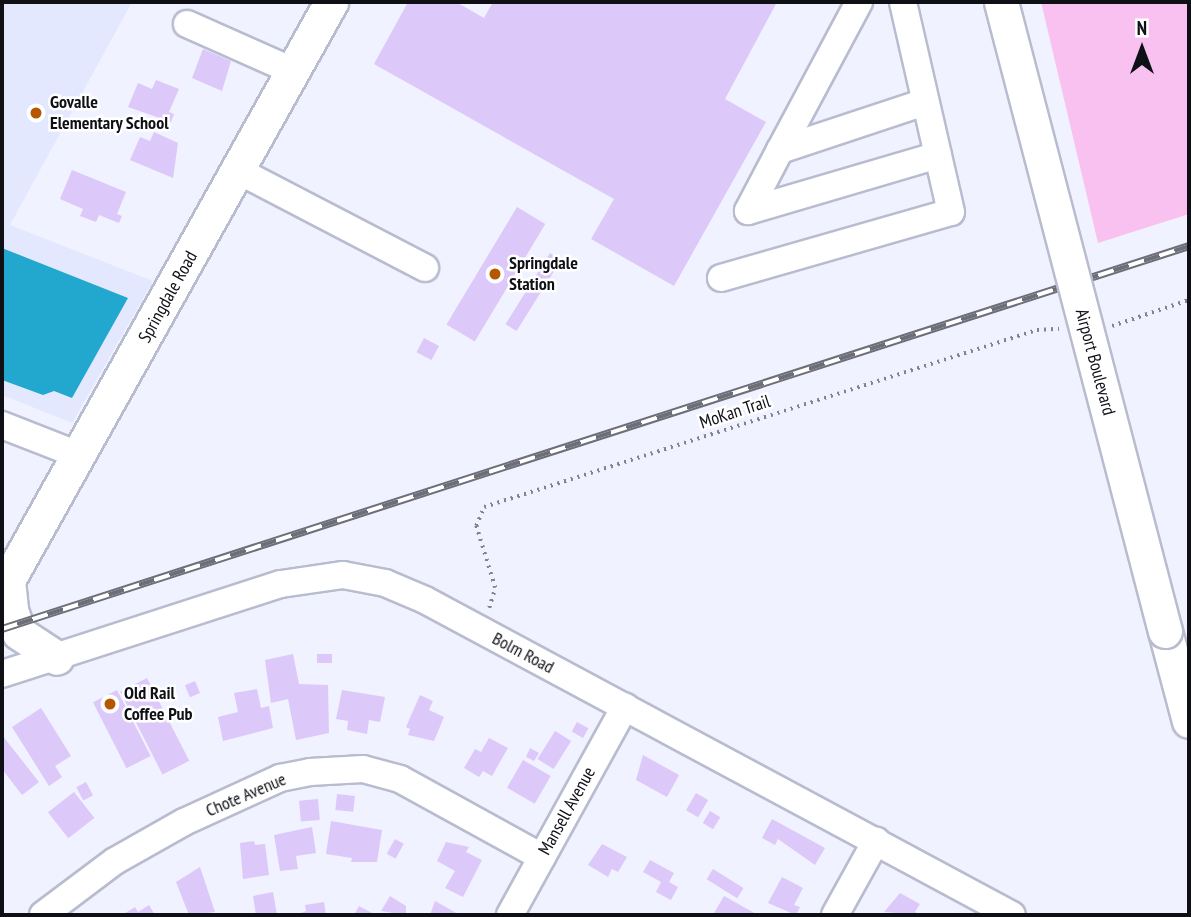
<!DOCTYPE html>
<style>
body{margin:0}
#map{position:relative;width:1191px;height:917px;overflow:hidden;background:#f0f2ff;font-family:"PT Sans Narrow",sans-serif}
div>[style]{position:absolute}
.built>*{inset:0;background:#e4e8fe}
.green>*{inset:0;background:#f8c1f0}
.water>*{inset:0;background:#22a8ce}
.building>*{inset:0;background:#ddc8fa;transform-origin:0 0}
.path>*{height:3.5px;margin-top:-1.75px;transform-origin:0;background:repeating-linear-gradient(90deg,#82838d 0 2px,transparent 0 7px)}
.roads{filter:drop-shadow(2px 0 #b8bccf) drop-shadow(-2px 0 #b8bccf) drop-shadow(0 2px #b8bccf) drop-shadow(0 -2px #b8bccf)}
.minor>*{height:26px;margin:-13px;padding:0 13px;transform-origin:13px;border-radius:13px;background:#fff}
.major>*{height:33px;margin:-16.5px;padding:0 16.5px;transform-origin:16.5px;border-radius:16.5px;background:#fff}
.rail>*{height:8px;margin-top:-4px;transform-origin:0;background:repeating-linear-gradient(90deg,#fff 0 16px,#6d6e77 0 32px);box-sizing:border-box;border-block:2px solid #6d6e77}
.bridges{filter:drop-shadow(2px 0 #b8bccf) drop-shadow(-2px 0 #b8bccf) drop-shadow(0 2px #b8bccf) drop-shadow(0 -2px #b8bccf)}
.major-bridge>*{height:33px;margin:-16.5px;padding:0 16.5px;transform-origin:16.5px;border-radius:16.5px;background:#fff}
.dots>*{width:19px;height:19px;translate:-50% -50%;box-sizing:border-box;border:4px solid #fff;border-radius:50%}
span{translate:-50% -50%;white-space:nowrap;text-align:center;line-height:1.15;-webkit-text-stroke:5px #fff;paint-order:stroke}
.poi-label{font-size:18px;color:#0f1016;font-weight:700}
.left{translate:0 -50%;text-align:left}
.street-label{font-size:18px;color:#0f1016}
.frame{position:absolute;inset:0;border:4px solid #0f1016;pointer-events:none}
.north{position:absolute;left:1107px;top:14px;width:70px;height:70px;-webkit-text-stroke:5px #fff;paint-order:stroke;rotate:0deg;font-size:19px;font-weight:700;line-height:28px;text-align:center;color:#0f1016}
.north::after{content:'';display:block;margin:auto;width:24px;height:32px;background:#0f1016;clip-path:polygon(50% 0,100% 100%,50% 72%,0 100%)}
</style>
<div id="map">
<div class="built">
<i style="clip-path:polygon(2px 2px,132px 2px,10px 225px,153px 281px,72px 423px,2px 395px)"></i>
</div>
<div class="green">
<i style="clip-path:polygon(1041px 2px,1189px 2px,1189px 214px,1098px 243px)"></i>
</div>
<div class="water">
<i style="clip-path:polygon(2px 248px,128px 298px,72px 398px,54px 391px,43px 395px,2px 380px)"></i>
</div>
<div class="building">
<i style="clip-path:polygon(408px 2px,456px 2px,484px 18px,493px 2px,777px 2px,725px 99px,766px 122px,674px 286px,591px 239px,614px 199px,374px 64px)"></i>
<i style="clip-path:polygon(203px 49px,231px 61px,222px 91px,192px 78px)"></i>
<i style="clip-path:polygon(156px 80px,179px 89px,169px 112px,174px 114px,171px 122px,128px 107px,138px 83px,152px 89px)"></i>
<i style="clip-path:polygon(154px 132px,178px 143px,173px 178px,130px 160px,140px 137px,150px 141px)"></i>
<i style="clip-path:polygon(72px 170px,126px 192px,117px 214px,122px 216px,119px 223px,99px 215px,96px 222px,80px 216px,83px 209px,60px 199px)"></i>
<i style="left:517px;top:207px;width:33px;height:137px;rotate:31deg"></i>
<i style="left:550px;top:253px;width:13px;height:84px;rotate:32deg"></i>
<i style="left:424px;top:338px;width:17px;height:16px;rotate:28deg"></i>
<i style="clip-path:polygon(293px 654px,299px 684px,328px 685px,329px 733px,296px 740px,288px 699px,271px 703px,265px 660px)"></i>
<i style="left:317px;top:654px;width:15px;height:9px"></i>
<i style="left:147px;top:678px;width:93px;height:30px;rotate:63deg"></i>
<i style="left:195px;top:681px;width:13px;height:11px;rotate:67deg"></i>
<i style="clip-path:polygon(257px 689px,261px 708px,269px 706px,273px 728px,223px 741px,218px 717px,238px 712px,234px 693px)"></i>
<i style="left:117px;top:690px;width:74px;height:27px;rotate:63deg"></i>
<i style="clip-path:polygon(342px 690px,385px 697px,380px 722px,369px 720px,367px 734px,347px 730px,348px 721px,336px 719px)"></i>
<i style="clip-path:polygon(420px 695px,433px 701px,429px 710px,444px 717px,434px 741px,408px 735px,410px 729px,406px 727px)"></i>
<i style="clip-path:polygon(41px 708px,71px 756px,55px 766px,62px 777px,49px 786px,12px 727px)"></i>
<i style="left:577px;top:722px;width:13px;height:11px;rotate:29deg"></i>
<i style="left:555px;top:731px;width:19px;height:33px;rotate:32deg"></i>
<i style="clip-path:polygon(2px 735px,39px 782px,22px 795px,2px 769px)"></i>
<i style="clip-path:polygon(489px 738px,508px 748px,492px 776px,483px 771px,479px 777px,464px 768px,475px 749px,481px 752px)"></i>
<i style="clip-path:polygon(530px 748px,539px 753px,534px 761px,526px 757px)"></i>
<i style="clip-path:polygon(643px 755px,679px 775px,667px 797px,636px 780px)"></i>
<i style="left:523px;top:760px;width:32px;height:32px;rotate:30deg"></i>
<i style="left:86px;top:782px;width:15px;height:11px;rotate:62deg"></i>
<i style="left:74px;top:792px;width:33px;height:33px;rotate:52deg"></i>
<i style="left:696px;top:793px;width:14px;height:20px;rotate:30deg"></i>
<i style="left:337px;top:794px;width:18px;height:16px;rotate:6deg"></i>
<i style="left:318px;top:799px;width:21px;height:19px;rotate:85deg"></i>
<i style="left:710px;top:811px;width:12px;height:14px;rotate:31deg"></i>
<i style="clip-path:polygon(772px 819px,825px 848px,815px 865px,778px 839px,775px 845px,762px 838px)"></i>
<i style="clip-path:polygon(331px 821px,382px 830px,377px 862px,351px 862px,352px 858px,326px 854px)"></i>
<i style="clip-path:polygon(312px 827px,316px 853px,296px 856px,298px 869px,280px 871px,274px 835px)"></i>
<i style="left:395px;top:839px;width:10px;height:17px;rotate:29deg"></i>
<i style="clip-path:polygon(254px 841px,255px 845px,265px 844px,269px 875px,243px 879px,240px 843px)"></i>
<i style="clip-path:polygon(446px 842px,469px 847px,466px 852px,482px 860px,463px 897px,445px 888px,455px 871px,437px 861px)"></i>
<i style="clip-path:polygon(602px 844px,627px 857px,618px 872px,612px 869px,608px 877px,588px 865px)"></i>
<i style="clip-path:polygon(650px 860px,674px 873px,669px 882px,678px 887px,671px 900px,656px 892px,661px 882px,643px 872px)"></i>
<i style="clip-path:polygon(200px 867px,215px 912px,189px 915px,176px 882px)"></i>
<i style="left:713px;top:869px;width:36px;height:12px;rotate:32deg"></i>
<i style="clip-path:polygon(782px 877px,803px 888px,794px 905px,800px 907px,796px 915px,768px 903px)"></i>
<i style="clip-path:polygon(273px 892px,277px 915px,256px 915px,253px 896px)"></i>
<i style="clip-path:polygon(900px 893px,920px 904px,915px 912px,921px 915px,884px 912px)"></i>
<i style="clip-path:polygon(390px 896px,406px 906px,406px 915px,381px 911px)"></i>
<i style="clip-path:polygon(724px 896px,758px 915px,713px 915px)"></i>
<i style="clip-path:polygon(435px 901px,460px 915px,430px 915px)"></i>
<i style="clip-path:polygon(324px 902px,326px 915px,296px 915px,306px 911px,305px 905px)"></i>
<i style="clip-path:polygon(149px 905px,155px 915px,122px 915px,135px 907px,138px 912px)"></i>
<i style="clip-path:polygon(359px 906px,376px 915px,354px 915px)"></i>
</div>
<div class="path">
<i style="left:1112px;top:326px;width:81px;rotate:-18.7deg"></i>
<i style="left:489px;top:608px;width:21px;rotate:-73deg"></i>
<i style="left:495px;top:588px;width:65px;rotate:-107deg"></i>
<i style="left:476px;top:526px;width:21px;rotate:-67deg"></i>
<i style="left:484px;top:507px;width:581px;rotate:-17.75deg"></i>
<i style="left:1037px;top:330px;width:22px;rotate:-3deg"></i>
</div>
<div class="roads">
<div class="minor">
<i style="left:187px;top:24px;width:116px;rotate:23.9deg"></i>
<i style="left:925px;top:102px;width:153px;rotate:161.7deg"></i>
<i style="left:780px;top:150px;width:69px;rotate:117.7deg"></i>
<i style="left:748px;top:211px;width:198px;rotate:-16.4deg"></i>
<i style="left:780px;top:150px;width:168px;rotate:-61.9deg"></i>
<i style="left:237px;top:170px;width:212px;rotate:27.5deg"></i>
<i style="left:721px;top:278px;width:239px;rotate:-16deg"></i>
<i style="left:951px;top:212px;width:215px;rotate:-102.9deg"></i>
<i style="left:2px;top:425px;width:85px;rotate:21.4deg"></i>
<i style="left:2px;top:674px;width:293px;rotate:-17.9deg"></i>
<i style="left:281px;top:584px;width:63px;rotate:-8.3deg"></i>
<i style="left:343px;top:575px;width:43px;rotate:10.8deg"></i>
<i style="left:385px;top:583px;width:43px;rotate:23deg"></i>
<i style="left:425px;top:600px;width:666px;rotate:28.22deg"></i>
<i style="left:43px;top:915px;width:90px;rotate:-36.9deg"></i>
<i style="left:115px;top:861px;width:79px;rotate:-29.5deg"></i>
<i style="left:184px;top:822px;width:106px;rotate:-24.6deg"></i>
<i style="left:280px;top:778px;width:31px;rotate:-11deg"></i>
<i style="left:310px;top:772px;width:53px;rotate:-3.2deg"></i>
<i style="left:363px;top:769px;width:38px;rotate:15deg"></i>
<i style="left:400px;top:779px;width:162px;rotate:28.8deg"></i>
<i style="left:510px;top:915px;width:238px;rotate:-61.1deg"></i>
<i style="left:835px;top:915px;width:85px;rotate:-61deg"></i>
</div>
<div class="major">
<i style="left:8px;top:580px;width:30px;rotate:84deg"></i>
<i style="left:11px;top:610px;width:24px;rotate:71deg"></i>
<i style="left:19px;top:633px;width:45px;rotate:33.3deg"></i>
<i style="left:2px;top:591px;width:675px;rotate:-60.81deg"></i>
<i style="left:1165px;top:631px;width:93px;rotate:75.1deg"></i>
</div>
</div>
<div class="rail">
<i style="left:2px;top:629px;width:1247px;rotate:-17.88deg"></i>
</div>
<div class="bridges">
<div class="major-bridge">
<i style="left:1001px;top:2px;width:650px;rotate:75.39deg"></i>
</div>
</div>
<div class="dots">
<i style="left:36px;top:113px;background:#b55702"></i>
<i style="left:495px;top:274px;background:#b55702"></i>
<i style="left:110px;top:704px;background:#b55702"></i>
</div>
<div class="poi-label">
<span class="left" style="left:50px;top:113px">Govalle<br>Elementary School</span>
<span class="left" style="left:509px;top:274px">Springdale<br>Station</span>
<span class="left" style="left:124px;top:704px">Old Rail<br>Coffee Pub</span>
</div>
<div class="street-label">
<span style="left:168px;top:297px;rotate:-61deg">Springdale Road</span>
<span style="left:1095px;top:362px;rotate:75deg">Airport Boulevard</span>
<span style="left:735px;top:412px;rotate:-18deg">MoKan Trail</span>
<span style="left:523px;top:653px;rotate:28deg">Bolm Road</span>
<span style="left:246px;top:795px;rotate:-23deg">Chote Avenue</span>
<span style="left:567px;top:811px;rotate:-61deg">Mansell Avenue</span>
</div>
<div class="frame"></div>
<div class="north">N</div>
</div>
